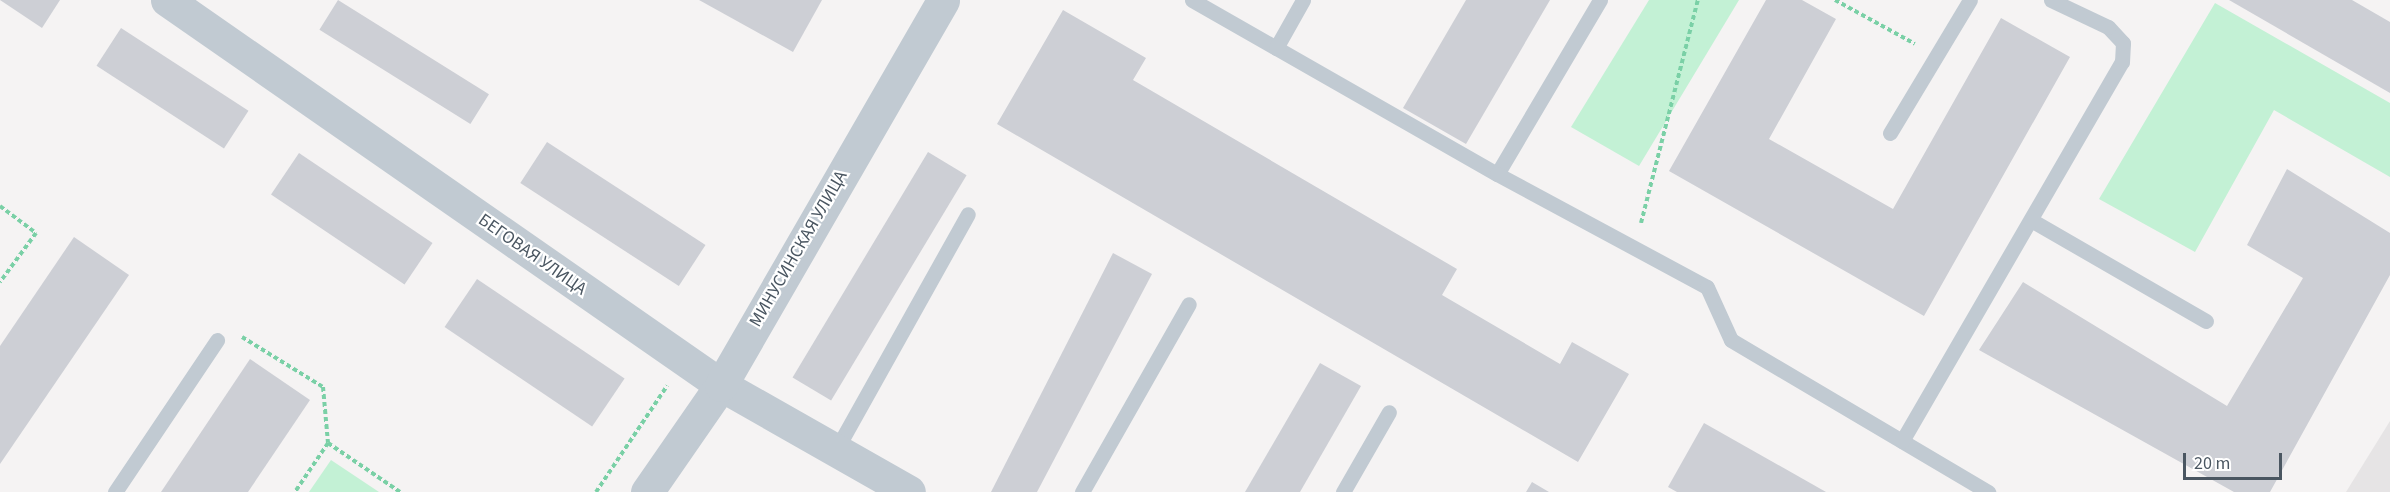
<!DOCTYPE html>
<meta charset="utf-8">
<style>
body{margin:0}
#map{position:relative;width:2390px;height:492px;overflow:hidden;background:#f5f3f3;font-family:"Source Sans 3",sans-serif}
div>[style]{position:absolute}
.education>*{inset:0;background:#e6e4e5}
.green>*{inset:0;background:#c3f1d5}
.building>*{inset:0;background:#cdcfd5;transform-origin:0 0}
.path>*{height:4px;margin-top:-2px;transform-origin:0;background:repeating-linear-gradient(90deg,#7ad0a6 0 4.5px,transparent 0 7.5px)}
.service>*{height:15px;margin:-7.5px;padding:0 7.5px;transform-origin:7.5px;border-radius:7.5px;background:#c1cad2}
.tertiary>*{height:33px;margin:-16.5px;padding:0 16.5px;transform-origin:16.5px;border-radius:16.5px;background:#c1cad2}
span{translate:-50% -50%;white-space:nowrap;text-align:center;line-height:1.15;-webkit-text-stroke:4.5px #fff;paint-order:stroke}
.street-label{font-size:18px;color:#4a5661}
.scale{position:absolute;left:2183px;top:453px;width:99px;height:27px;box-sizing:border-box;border:3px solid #4a5661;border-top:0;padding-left:8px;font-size:18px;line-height:21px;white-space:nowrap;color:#4a5661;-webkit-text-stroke:4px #fff;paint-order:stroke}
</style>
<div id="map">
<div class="education">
<i style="clip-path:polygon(2390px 421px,2390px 492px,2346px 492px)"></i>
</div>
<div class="green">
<i style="clip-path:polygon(1649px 0,1739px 0,1639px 166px,1571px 127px)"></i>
<i style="clip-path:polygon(2215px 3px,2390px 103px,2390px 177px,2274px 110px,2195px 252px,2099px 199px)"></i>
<i style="clip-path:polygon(331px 460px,379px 492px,309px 492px)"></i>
</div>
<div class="building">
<i style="clip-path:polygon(0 0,60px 0,42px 28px)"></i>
<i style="left:338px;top:0;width:178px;height:35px;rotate:32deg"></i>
<i style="clip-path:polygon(699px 0,822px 0,793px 52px)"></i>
<i style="clip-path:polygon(1466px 0,1550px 0,1466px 144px,1403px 108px)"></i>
<i style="clip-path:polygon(1766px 0,1802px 0,1836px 19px,1769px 139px,1893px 209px,2001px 18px,2070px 57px,1924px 316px,1669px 171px)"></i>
<i style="clip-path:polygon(2229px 0,2352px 0,2390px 22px,2390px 93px)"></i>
<i style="clip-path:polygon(1063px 10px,1146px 58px,1133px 80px,1457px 269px,1442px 295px,1560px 364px,1572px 342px,1629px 374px,1578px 462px,997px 124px)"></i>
<i style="left:121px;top:28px;width:152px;height:45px;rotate:33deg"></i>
<i style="left:547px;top:142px;width:189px;height:49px;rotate:33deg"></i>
<i style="left:928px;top:152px;width:45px;height:263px;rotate:31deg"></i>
<i style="left:299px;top:153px;width:161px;height:50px;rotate:34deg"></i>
<i style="clip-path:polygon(2287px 169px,2390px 233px,2390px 275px,2270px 492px,2234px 492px,1979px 350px,2023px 282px,2227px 406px,2303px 278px,2247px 245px)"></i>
<i style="clip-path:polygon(74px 237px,129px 275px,0 464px,0 346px)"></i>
<i style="clip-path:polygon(1113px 253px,1152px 274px,1037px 492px,991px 492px)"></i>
<i style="left:477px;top:279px;width:178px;height:58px;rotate:34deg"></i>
<i style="clip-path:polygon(250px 359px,310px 400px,248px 492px,161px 492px)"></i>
<i style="clip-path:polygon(1320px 363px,1361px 386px,1300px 492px,1245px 492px)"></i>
<i style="clip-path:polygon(1704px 423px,1826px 492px,1677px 492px,1668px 487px)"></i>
<i style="clip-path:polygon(1532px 482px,1549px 492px,1526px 492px)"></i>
</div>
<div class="path">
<i style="left:1835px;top:0;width:91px;rotate:28.8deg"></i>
<i style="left:0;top:206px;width:45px;rotate:36.9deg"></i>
<i style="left:36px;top:233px;width:61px;rotate:126.3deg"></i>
<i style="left:1641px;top:223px;width:230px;rotate:-75.7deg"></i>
<i style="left:242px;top:337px;width:95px;rotate:31.7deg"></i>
<i style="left:323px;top:387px;width:56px;rotate:84.9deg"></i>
<i style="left:328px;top:443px;width:59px;rotate:124deg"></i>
<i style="left:328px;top:443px;width:87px;rotate:34.2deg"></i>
<i style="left:596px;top:492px;width:128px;rotate:-56.2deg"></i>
</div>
<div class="service">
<i style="left:1192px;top:0;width:351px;rotate:29.7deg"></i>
<i style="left:1600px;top:0;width:202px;rotate:120.6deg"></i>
<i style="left:1497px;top:174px;width:238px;rotate:28.3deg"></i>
<i style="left:1707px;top:287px;width:58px;rotate:65.6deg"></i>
<i style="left:1731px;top:340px;width:299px;rotate:30.6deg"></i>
<i style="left:1276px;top:48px;width:55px;rotate:-60.6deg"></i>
<i style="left:1890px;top:133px;width:155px;rotate:-59deg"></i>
<i style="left:2031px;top:220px;width:202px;rotate:30deg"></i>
<i style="left:1902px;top:441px;width:438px;rotate:-59.9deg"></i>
<i style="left:2122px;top:62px;width:19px;rotate:-87deg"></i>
<i style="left:2123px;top:43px;width:22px;rotate:-133deg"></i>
<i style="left:2108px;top:27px;width:63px;rotate:-154.7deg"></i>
<i style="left:836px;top:450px;width:270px;rotate:-60.8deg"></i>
<i style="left:115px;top:492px;width:183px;rotate:-56.1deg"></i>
<i style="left:1082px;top:492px;width:216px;rotate:-60.4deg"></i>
<i style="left:1343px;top:492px;width:92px;rotate:-60.1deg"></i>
</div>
<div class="tertiary">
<i style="left:167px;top:0;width:675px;rotate:34.8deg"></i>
<i style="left:721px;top:385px;width:216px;rotate:29.6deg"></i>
<i style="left:647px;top:492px;width:130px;rotate:-55.3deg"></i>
<i style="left:721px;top:385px;width:444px;rotate:-60deg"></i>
</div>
<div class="street-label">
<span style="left:799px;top:249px;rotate:-60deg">МИНУСИНСКАЯ УЛИЦА</span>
<span style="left:532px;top:255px;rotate:35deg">БЕГОВАЯ УЛИЦА</span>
</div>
<div class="scale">20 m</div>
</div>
